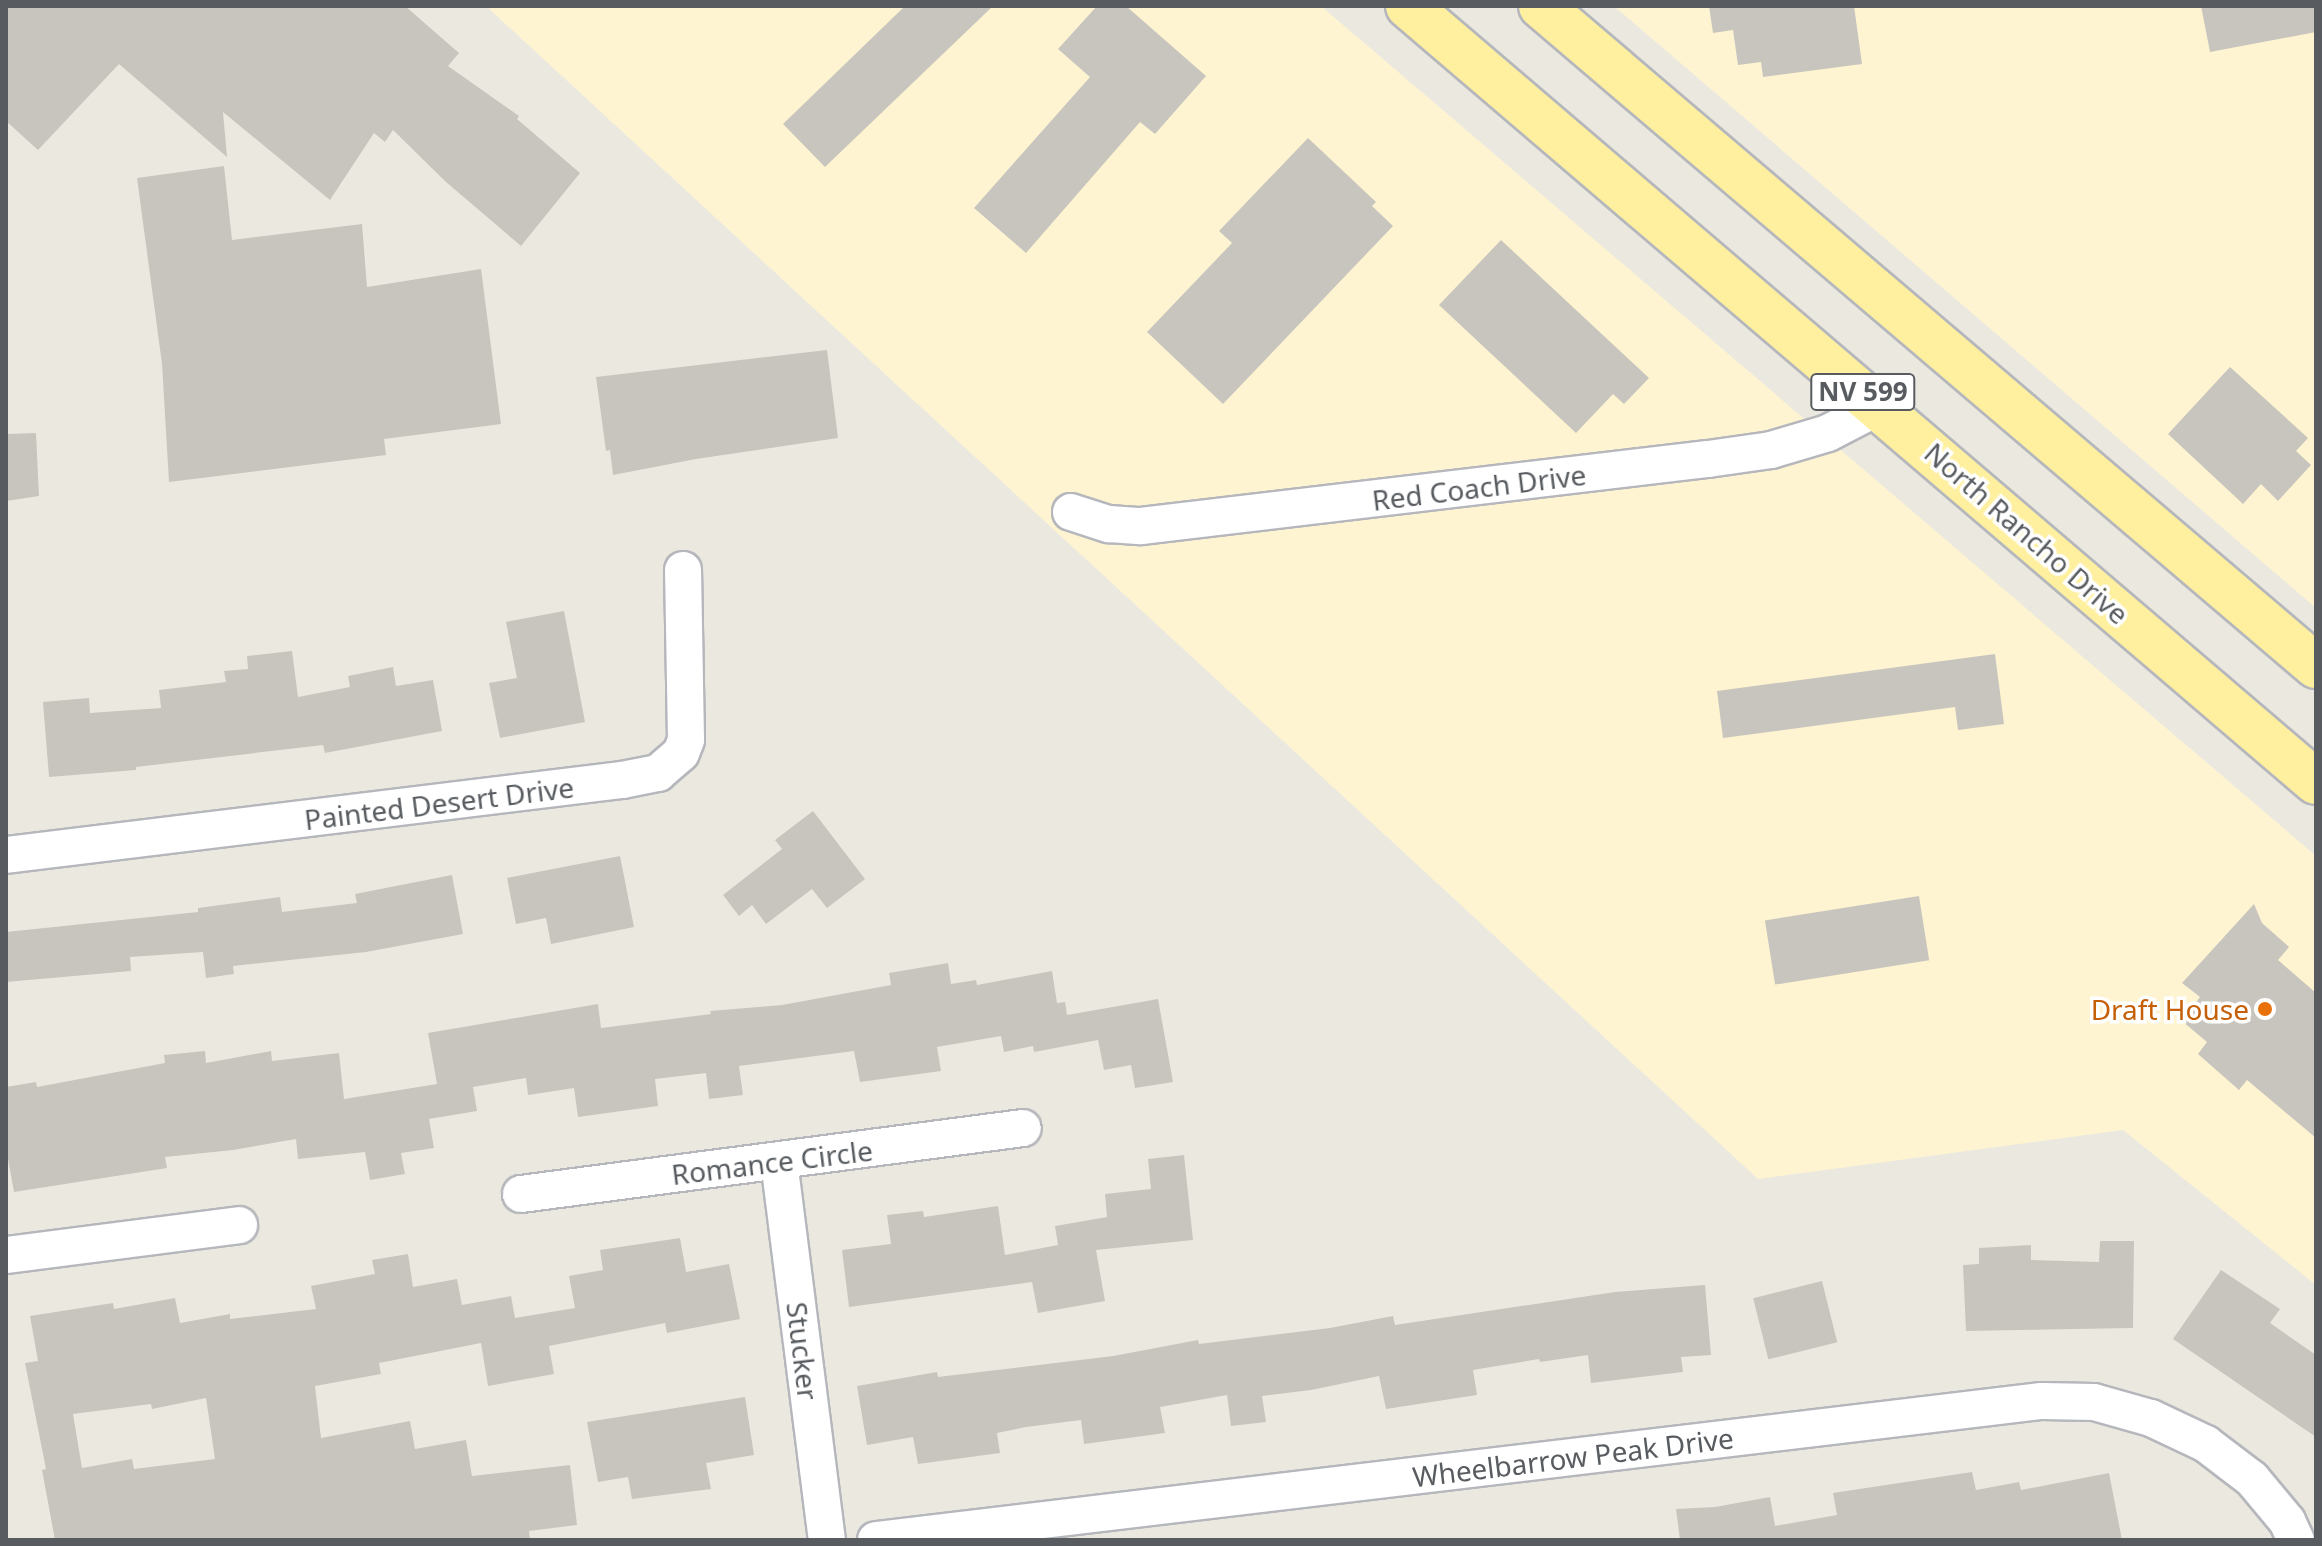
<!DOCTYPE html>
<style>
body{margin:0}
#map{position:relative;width:2322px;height:1546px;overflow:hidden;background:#ebe9df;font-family:"Noto Sans",sans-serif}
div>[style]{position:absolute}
.commercial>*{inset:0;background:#fef4d1}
.building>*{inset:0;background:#c8c5be;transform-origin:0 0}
.roads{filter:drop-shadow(2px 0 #b5b7bc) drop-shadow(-2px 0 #b5b7bc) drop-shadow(0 2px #b5b7bc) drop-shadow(0 -2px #b5b7bc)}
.minor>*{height:36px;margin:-18px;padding:0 18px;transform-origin:18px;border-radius:18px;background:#fff}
.primary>*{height:44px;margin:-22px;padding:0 22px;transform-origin:22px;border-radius:22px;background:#fff0a0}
.dots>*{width:22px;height:22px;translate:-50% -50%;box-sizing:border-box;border:4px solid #fff;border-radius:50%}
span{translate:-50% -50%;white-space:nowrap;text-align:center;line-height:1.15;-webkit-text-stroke:7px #fff;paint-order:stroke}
.shield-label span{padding:2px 6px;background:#fff;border:2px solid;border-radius:6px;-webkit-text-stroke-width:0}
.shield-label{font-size:26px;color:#585c60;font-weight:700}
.street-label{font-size:28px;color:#585c60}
.food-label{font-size:28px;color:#c56008}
.right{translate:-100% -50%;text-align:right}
.frame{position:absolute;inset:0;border:8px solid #585c60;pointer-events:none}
</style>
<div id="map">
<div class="commercial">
<i style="clip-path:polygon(486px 6px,1321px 6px,2316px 856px,2316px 1285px,2123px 1130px,1758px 1179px)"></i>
<i style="clip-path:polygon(1614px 6px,2316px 6px,2316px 608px)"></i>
</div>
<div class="building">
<i style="clip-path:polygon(6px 6px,405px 6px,459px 53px,448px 66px,519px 116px,517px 119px,580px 173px,521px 246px,446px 182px,393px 130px,385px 142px,374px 133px,330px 200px,223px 112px,227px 157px,119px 64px,38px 150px,6px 121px)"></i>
<i style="clip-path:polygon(905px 6px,993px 6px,825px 167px,783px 124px)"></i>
<i style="clip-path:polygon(1097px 6px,1126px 6px,1206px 76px,1155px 134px,1140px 122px,1026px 253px,974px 208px,1090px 77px,1058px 49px)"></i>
<i style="clip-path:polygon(1709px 6px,1854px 6px,1862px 64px,1763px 77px,1761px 62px,1738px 65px,1733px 30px,1713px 33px)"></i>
<i style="clip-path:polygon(2201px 6px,2316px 6px,2316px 32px,2210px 52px)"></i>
<i style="clip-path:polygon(1308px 138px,1376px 202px,1372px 206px,1393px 226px,1223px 404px,1147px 332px,1232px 243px,1219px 231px)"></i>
<i style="clip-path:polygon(224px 166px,232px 240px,362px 224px,367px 287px,481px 269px,501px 424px,384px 439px,386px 455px,169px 482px,162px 364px,137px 178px)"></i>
<i style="clip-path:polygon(1501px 240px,1649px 378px,1624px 404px,1613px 394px,1576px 433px,1439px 305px)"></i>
<i style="clip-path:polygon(827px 350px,838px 438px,696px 459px,613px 475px,610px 450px,606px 451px,596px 377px)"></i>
<i style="clip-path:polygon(2230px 367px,2308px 438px,2296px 451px,2311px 465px,2278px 501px,2261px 484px,2243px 504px,2168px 434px)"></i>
<i style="clip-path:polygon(36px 433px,39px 496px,6px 501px,6px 434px)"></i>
<i style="clip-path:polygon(564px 611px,585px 722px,500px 738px,489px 683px,517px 678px,506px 622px)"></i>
<i style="clip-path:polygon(292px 651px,298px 697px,350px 687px,348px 676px,393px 667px,396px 686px,433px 680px,442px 731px,325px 753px,323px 745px,136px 767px,136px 770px,49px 777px,43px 702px,89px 698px,90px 713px,161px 708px,159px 690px,226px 682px,224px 671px,248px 669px,247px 656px)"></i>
<i style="clip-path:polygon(1995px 654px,2004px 724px,1958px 730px,1955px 707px,1723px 738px,1717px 691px)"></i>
<i style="clip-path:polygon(813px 811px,865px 879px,827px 908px,812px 889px,766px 924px,752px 905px,739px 916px,723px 895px,782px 849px,775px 840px)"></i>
<i style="clip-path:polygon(620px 856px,634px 927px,551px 944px,546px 918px,516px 924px,507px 878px)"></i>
<i style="clip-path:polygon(452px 875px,463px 934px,366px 952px,233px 966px,234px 974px,206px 978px,203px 952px,130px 957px,131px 971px,6px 982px,6px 932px,198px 912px,198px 908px,280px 897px,282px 912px,357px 903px,355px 894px)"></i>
<i style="left:1919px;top:896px;width:65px;height:156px;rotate:81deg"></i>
<i style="clip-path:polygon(2254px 904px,2262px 923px,2289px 947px,2278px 960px,2316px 993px,2316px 1138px,2247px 1080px,2239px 1090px,2198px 1054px,2207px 1042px,2182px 1021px,2200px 997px,2182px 983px)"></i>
<i style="clip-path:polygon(948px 963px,951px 984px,976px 980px,977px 985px,1052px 971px,1057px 1003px,1065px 1002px,1067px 1015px,1158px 999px,1173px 1082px,1135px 1088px,1131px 1065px,1104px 1070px,1098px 1040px,1034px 1052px,1033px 1046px,1004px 1052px,1001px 1036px,937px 1047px,941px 1071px,860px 1082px,854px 1051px,739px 1066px,743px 1095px,709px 1099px,706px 1073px,655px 1079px,658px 1106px,578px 1117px,574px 1088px,528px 1095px,526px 1078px,473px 1087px,477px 1111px,429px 1119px,434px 1148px,401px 1153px,405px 1174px,370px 1180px,365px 1152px,298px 1159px,296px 1139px,233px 1150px,165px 1157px,167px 1168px,14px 1192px,6px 1148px,6px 1087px,36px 1082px,37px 1087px,165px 1063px,164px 1055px,205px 1051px,206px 1063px,271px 1051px,272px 1061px,339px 1053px,344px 1099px,437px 1084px,428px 1033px,598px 1004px,601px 1028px,711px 1014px,710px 1011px,782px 1005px,891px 985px,889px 973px)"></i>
<i style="clip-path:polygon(1184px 1155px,1193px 1240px,1096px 1250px,1105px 1301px,1038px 1313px,1032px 1282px,849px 1307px,842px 1250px,891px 1244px,887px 1215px,923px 1211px,924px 1217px,998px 1206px,1005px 1255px,1058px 1245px,1055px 1226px,1107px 1217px,1105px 1194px,1151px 1189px,1148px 1159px)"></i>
<i style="clip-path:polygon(evenodd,680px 1238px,686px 1272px,729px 1264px,740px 1319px,667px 1333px,665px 1323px,549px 1346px,554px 1374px,488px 1386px,481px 1343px,379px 1363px,381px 1374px,315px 1386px,321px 1438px,410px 1421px,415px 1449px,466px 1440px,472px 1476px,570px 1465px,577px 1525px,529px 1531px,530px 1540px,55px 1540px,42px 1470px,46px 1469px,25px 1363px,38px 1361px,30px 1316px,113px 1303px,114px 1309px,175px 1298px,180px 1323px,230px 1314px,230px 1319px,316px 1309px,311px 1286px,375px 1274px,372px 1260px,408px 1254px,413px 1287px,457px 1279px,462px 1305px,511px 1296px,515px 1318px,575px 1308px,569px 1276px,603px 1270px,600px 1250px,680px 1238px,206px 1398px,215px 1459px,134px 1469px,132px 1459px,82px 1468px,73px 1414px,151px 1404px,152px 1409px,206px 1398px)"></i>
<i style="clip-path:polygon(2100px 1241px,2134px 1241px,2133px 1328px,1966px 1331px,1963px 1265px,1979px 1264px,1979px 1248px,2031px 1245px,2031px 1260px,2099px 1262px)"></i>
<i style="clip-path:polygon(2221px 1270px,2280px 1309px,2270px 1323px,2316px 1355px,2316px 1437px,2173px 1339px)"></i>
<i style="left:1822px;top:1281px;width:63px;height:71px;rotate:76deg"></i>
<i style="clip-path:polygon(1705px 1285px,1711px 1355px,1681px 1357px,1683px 1372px,1591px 1383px,1588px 1355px,1540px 1362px,1539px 1359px,1473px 1370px,1477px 1395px,1386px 1409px,1379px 1376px,1311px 1390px,1262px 1396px,1266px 1422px,1231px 1426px,1227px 1395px,1160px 1407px,1165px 1433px,1084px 1444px,1081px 1420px,1026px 1427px,997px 1433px,1000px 1453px,918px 1464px,913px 1437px,867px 1445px,857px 1386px,937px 1372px,938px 1377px,1113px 1356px,1198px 1340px,1199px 1344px,1330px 1328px,1393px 1316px,1395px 1325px,1615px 1292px)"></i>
<i style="clip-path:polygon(745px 1397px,754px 1455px,706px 1463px,711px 1489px,632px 1499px,628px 1477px,598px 1482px,587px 1422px)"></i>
<i style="clip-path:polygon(1972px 1472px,1976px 1490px,2019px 1482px,2021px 1490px,2109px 1473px,2122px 1540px,1680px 1540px,1676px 1509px,1715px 1507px,1770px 1497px,1775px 1526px,1837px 1515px,1833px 1493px)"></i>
</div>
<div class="roads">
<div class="minor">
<i style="left:1071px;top:512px;width:40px;rotate:18deg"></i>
<i style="left:1109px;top:524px;width:32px;rotate:4deg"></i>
<i style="left:1141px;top:526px;width:571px;rotate:-6.74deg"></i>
<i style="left:1708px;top:459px;width:64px;rotate:-8.1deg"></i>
<i style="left:1771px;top:450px;width:59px;rotate:-16.6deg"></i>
<i style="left:1828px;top:433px;width:59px;rotate:-27.4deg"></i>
<i style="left:6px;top:855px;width:621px;rotate:-6.94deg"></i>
<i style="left:622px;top:780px;width:37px;rotate:-11deg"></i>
<i style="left:658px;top:773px;width:30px;rotate:-41deg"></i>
<i style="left:681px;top:753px;width:14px;rotate:-69deg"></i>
<i style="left:686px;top:740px;width:170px;rotate:-91deg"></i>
<i style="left:779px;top:1161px;width:382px;rotate:82.8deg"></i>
<i style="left:521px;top:1194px;width:506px;rotate:-7.49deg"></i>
<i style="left:6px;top:1255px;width:235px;rotate:-7.3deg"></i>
<i style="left:876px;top:1540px;width:1174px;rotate:-6.8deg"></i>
<i style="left:2042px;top:1401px;width:52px;rotate:1.1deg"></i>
<i style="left:2094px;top:1402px;width:59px;rotate:15.7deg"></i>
<i style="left:2151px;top:1418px;width:61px;rotate:25.3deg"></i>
<i style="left:2206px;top:1444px;width:58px;rotate:37.3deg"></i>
<i style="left:2252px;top:1479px;width:55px;rotate:50.2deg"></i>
<i style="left:2287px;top:1521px;width:21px;rotate:65deg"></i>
</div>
<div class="primary">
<i style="left:1408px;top:6px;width:1194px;rotate:40.52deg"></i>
<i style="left:1541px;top:6px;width:1018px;rotate:40.42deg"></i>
</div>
</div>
<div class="dots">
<i style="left:2265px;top:1009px;background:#e8710a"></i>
</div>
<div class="shield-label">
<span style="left:1863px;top:392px">NV 599</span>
</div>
<div class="street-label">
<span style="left:1479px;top:487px;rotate:-7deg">Red Coach Drive</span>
<span style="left:2027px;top:533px;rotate:41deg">North Rancho Drive</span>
<span style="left:439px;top:803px;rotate:-7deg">Painted Desert Drive</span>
<span style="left:772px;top:1162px;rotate:-7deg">Romance Circle</span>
<span style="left:803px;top:1351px;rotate:83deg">Stucker</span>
<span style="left:1573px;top:1457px;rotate:-7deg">Wheelbarrow Peak Drive</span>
</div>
<div class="food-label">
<span class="right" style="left:2249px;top:1009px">Draft House</span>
</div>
<div class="frame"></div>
</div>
